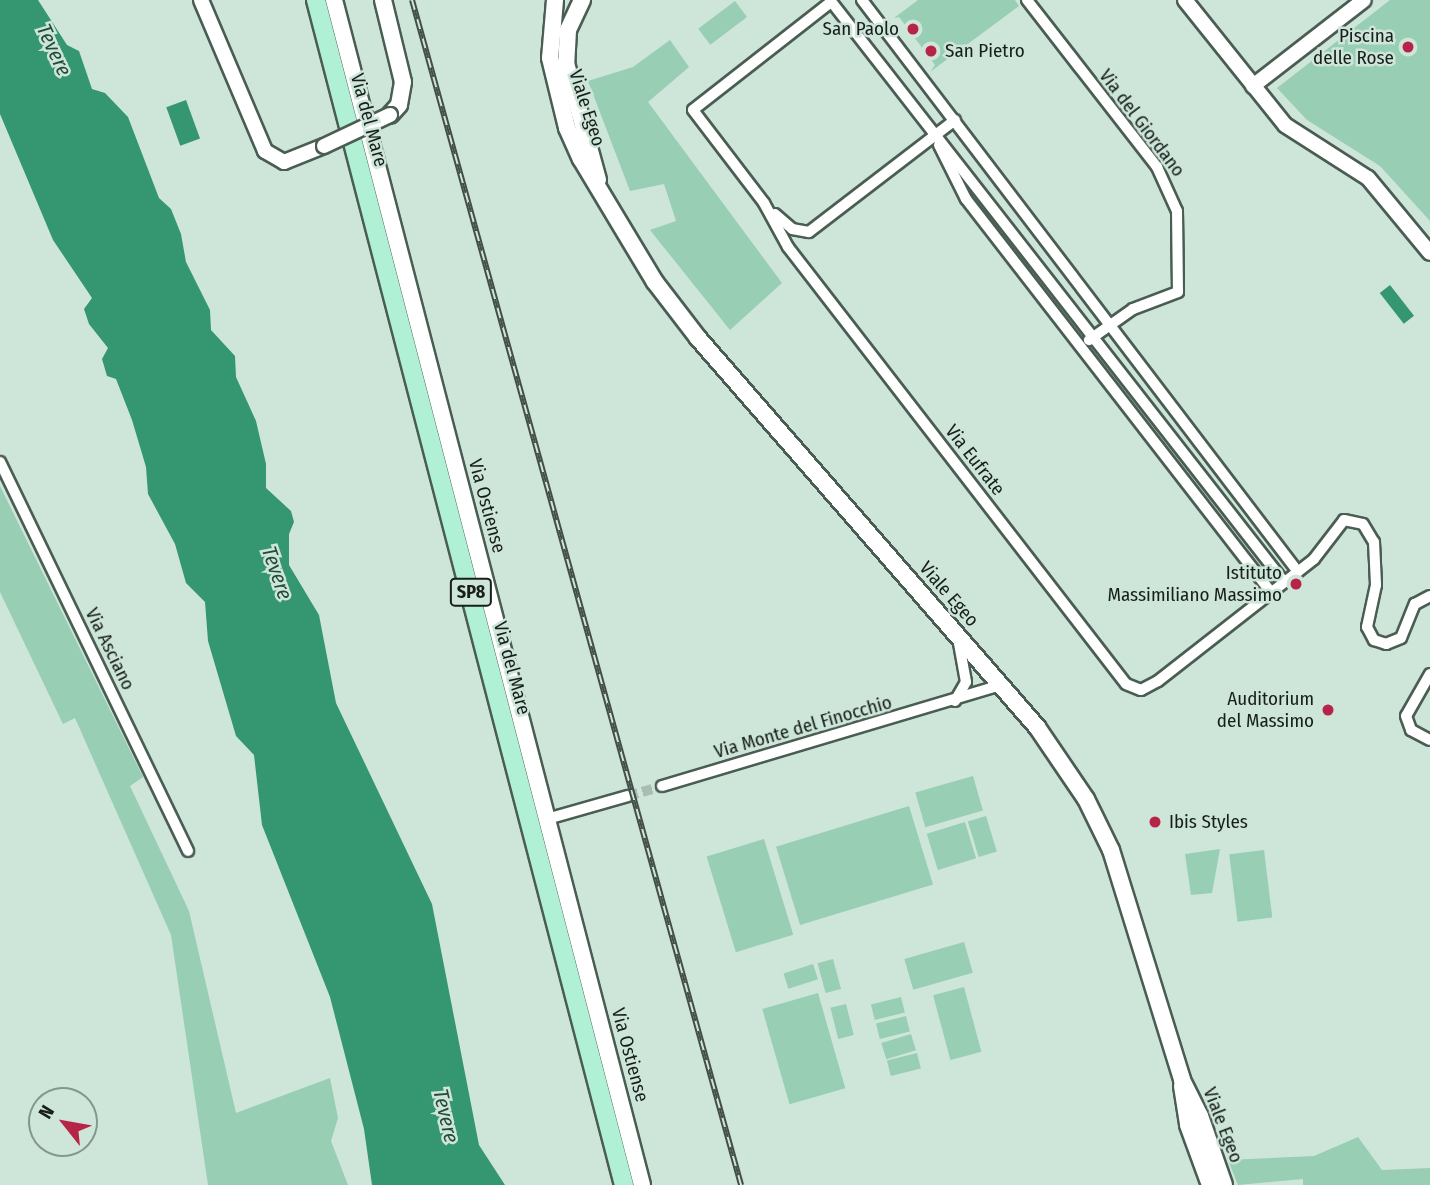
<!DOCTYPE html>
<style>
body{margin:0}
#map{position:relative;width:1430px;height:1185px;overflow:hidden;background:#cee5d9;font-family:"Fira Sans Condensed",sans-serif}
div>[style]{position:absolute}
.green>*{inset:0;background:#98ceb4;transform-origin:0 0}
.water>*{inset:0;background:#349771;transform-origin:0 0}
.minor-tunnel>*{height:10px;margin-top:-5px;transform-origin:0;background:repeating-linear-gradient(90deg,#a9bdb3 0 10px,transparent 0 15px)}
.roads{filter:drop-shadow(2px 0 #4a5d53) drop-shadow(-2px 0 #4a5d53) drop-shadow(0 2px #4a5d53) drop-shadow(0 -2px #4a5d53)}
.minor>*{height:10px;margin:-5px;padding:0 5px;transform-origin:5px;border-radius:5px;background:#fff}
.tertiary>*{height:14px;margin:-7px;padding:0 7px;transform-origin:7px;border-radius:7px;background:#fff}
.secondary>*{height:16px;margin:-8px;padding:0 8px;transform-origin:8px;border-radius:8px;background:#fff}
.primary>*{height:18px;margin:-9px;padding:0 9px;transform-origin:9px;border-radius:9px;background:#b0f0d4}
.rail>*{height:6px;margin-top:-3px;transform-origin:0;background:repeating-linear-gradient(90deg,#cee5d9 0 10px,#434e48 0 20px);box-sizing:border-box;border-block:2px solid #434e48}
.bridges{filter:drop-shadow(2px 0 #4a5d53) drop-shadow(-2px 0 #4a5d53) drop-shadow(0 2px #4a5d53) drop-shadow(0 -2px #4a5d53)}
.tertiary-bridge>*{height:14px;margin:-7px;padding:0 7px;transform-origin:7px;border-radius:7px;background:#fff}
.dots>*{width:19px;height:19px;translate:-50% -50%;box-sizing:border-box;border:4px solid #cee5d9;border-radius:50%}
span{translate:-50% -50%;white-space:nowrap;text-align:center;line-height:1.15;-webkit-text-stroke:5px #cee5d9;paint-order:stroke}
.shield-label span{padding:2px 5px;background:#cee5d9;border:2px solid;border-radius:5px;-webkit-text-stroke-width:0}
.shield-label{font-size:18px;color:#171f1b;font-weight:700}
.poi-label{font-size:19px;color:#171f1b}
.right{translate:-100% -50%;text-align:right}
.left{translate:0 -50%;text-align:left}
.street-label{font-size:19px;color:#171f1b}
.water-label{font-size:21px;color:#224b39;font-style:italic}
.north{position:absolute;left:28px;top:1087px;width:70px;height:70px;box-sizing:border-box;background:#cee5d9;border:2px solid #85968d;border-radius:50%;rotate:301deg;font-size:19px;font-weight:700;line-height:28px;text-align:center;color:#171f1b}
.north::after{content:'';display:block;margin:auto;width:24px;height:32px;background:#b62547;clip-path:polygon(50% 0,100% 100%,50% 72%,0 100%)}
</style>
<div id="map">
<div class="green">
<i style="clip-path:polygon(918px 0,1015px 0,1019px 6px,930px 72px,935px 65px,899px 17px,894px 18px)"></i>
<i style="clip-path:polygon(1390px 0,1430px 0,1430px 221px,1380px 166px,1307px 120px,1277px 88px)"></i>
<i style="left:735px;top:1px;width:20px;height:46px;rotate:53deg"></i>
<i style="clip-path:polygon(670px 40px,689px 67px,648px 102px,782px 283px,730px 330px,650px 230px,676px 221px,664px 184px,630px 191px,588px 81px,633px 67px)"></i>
<i style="clip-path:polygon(0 486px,143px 777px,130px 786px,189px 911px,236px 1113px,330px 1078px,338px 1118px,331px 1141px,348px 1185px,208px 1185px,171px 935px,75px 718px,63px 724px,0 592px)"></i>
<i style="left:973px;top:776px;width:36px;height:60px;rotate:74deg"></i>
<i style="left:909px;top:806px;width:82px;height:139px;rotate:73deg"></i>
<i style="left:986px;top:816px;width:37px;height:19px;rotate:73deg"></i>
<i style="left:965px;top:822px;width:38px;height:40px;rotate:73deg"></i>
<i style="left:764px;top:839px;width:100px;height:60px;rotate:73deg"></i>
<i style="clip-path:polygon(1220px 849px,1212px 893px,1191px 895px,1185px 854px)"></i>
<i style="left:1264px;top:850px;width:68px;height:35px;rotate:83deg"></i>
<i style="left:964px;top:942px;width:32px;height:62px;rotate:74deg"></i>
<i style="left:833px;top:959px;width:31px;height:16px;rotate:75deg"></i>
<i style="left:813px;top:964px;width:16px;height:31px;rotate:72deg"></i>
<i style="left:964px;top:987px;width:67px;height:32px;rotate:75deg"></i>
<i style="left:818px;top:993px;width:99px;height:58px;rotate:74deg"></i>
<i style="left:901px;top:997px;width:16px;height:31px;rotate:76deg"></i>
<i style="left:846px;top:1004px;width:32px;height:16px;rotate:76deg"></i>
<i style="left:906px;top:1016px;width:16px;height:31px;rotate:76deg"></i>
<i style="left:911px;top:1034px;width:17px;height:31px;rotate:73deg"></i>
<i style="left:917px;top:1053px;width:16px;height:31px;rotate:76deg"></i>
<i style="clip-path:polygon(1358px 1137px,1382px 1170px,1430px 1168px,1430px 1185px,1303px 1185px,1303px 1179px,1238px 1185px,1228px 1160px,1314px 1156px)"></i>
</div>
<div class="water">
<i style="clip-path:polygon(0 0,38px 0,67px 45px,79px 51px,92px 89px,105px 93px,128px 117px,159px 198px,171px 209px,181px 234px,186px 262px,210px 310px,211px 330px,235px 356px,236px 377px,256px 421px,266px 464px,266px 488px,291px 511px,294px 522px,289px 534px,289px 565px,319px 615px,336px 703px,432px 904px,479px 1145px,505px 1185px,372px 1185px,364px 1129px,330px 997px,262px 825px,254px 755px,236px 736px,208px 641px,205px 602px,186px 583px,175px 544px,148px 494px,146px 467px,132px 420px,116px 379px,107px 376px,102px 359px,108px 348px,89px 324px,84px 309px,92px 298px,53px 240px,0 114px)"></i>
<i style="left:186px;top:100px;width:41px;height:21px;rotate:70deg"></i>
<i style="left:1390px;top:285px;width:39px;height:13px;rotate:52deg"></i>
</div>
<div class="minor-tunnel">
<i style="left:628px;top:796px;width:35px;rotate:-16deg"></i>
</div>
<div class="roads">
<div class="minor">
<i style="left:830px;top:0;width:738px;rotate:52.04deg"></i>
<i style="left:862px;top:0;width:719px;rotate:52.68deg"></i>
<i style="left:1027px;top:0;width:212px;rotate:52.1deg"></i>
<i style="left:1157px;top:167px;width:48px;rotate:65.6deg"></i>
<i style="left:1177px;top:211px;width:81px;rotate:89.3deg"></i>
<i style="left:1178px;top:292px;width:48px;rotate:159.3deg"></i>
<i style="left:1133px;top:309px;width:54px;rotate:144.8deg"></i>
<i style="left:831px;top:2px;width:175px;rotate:142deg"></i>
<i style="left:693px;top:110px;width:117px;rotate:52.6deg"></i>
<i style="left:764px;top:203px;width:50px;rotate:61.4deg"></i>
<i style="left:788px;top:247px;width:552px;rotate:52.28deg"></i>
<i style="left:1126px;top:684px;width:16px;rotate:22deg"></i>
<i style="left:1141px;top:690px;width:19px;rotate:-28deg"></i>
<i style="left:1158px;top:681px;width:198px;rotate:-38deg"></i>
<i style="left:1314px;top:559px;width:49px;rotate:-52.4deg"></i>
<i style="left:1344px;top:520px;width:19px;rotate:12deg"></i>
<i style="left:1363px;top:524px;width:21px;rotate:59deg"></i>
<i style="left:1374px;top:542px;width:43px;rotate:87.3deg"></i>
<i style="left:1376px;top:585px;width:43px;rotate:102.1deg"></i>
<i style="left:1367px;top:627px;width:15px;rotate:62deg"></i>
<i style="left:1374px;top:640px;width:13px;rotate:18deg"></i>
<i style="left:1386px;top:644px;width:16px;rotate:-22deg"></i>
<i style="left:1401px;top:638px;width:37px;rotate:-68deg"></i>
<i style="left:1415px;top:604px;width:17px;rotate:-28deg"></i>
<i style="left:939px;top:145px;width:60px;rotate:63.4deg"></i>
<i style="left:966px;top:199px;width:496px;rotate:52.2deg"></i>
<i style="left:775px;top:214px;width:23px;rotate:41deg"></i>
<i style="left:792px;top:229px;width:17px;rotate:10deg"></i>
<i style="left:809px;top:232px;width:184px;rotate:-37.5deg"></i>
<i style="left:0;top:462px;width:432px;rotate:64.2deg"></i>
<i style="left:1430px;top:674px;width:48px;rotate:119.7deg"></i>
<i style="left:1406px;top:716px;width:15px;rotate:70deg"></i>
<i style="left:1411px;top:730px;width:21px;rotate:28deg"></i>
<i style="left:955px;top:701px;width:22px;rotate:-60deg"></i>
<i style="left:966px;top:682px;width:45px;rotate:-100.3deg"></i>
<i style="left:662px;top:786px;width:353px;rotate:-16.6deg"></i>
<i style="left:547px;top:819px;width:84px;rotate:-15.9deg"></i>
</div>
<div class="tertiary">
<i style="left:201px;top:0;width:164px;rotate:67deg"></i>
<i style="left:265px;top:151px;width:22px;rotate:30deg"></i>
<i style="left:284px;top:162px;width:43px;rotate:-21.8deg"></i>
<i style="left:1185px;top:0;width:160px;rotate:51.3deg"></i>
<i style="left:1285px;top:125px;width:98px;rotate:32.6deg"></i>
<i style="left:1368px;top:178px;width:97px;rotate:50.4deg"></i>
<i style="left:1253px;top:86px;width:140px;rotate:-37.8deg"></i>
</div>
<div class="secondary">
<i style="left:334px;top:0;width:1224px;rotate:75.43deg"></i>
<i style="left:383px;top:0;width:84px;rotate:76.3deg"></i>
<i style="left:403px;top:82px;width:23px;rotate:100deg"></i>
<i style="left:399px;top:105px;width:13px;rotate:132deg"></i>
<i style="left:555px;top:0;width:58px;rotate:94.9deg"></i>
<i style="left:550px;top:58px;width:72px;rotate:76.3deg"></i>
<i style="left:567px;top:128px;width:34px;rotate:66deg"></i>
<i style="left:581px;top:159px;width:144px;rotate:59deg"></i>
<i style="left:655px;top:282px;width:71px;rotate:52.5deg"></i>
<i style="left:698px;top:338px;width:516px;rotate:48.93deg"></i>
<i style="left:1037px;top:727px;width:87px;rotate:55.8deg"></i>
<i style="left:1086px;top:799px;width:57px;rotate:63.9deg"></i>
<i style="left:1111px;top:850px;width:241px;rotate:72.8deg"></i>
<i style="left:1182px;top:1080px;width:40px;rotate:63.4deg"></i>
<i style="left:1200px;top:1116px;width:73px;rotate:70.8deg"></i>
<i style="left:582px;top:0;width:33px;rotate:115deg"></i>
<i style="left:568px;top:30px;width:33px;rotate:93deg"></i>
<i style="left:566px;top:63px;width:121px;rotate:74.7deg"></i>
<i style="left:1182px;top:1086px;width:39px;rotate:81deg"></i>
<i style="left:1188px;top:1125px;width:64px;rotate:69.9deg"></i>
</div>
<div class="primary">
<i style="left:316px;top:0;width:1224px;rotate:75.43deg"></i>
</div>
</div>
<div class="rail">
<i style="left:412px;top:0;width:1230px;rotate:74.48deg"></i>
</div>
<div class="bridges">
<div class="tertiary-bridge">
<i style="left:324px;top:146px;width:73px;rotate:-25.2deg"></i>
</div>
</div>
<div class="dots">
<i style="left:913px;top:29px;background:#b62547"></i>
<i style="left:1408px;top:47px;background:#b62547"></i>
<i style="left:931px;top:51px;background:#b62547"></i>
<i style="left:1296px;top:584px;background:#b62547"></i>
<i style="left:1328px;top:710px;background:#b62547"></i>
<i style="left:1155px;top:822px;background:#b62547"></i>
</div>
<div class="shield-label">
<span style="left:471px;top:592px">SP8</span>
</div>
<div class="poi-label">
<span class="right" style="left:899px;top:29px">San Paolo</span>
<span class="right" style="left:1394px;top:47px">Piscina<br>delle Rose</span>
<span class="left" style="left:945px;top:51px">San Pietro</span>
<span class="right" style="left:1282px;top:584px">Istituto<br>Massimiliano Massimo</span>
<span class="right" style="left:1314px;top:710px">Auditorium<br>del Massimo</span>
<span class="left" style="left:1169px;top:822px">Ibis Styles</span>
</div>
<div class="street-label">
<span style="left:587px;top:108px;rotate:72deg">Viale Egeo</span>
<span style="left:369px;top:120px;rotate:75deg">Via del Mare</span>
<span style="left:1142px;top:123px;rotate:53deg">Via del Giordano</span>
<span style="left:975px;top:460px;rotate:52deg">Via Eufrate</span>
<span style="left:487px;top:506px;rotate:75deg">Via Ostiense</span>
<span style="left:949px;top:594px;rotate:49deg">Viale Egeo</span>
<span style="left:110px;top:649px;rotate:64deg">Via Asciano</span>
<span style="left:512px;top:668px;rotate:75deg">Via del Mare</span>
<span style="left:803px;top:727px;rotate:-16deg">Via Monte del Finocchio</span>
<span style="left:630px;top:1055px;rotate:75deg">Via Ostiense</span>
<span style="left:1223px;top:1125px;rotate:69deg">Viale Egeo</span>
</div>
<div class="water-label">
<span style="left:54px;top:50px;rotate:65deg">Tevere</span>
<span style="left:277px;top:573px;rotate:71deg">Tevere</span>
<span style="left:446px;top:1116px;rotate:77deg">Tevere</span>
</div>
<div class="north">N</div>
</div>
